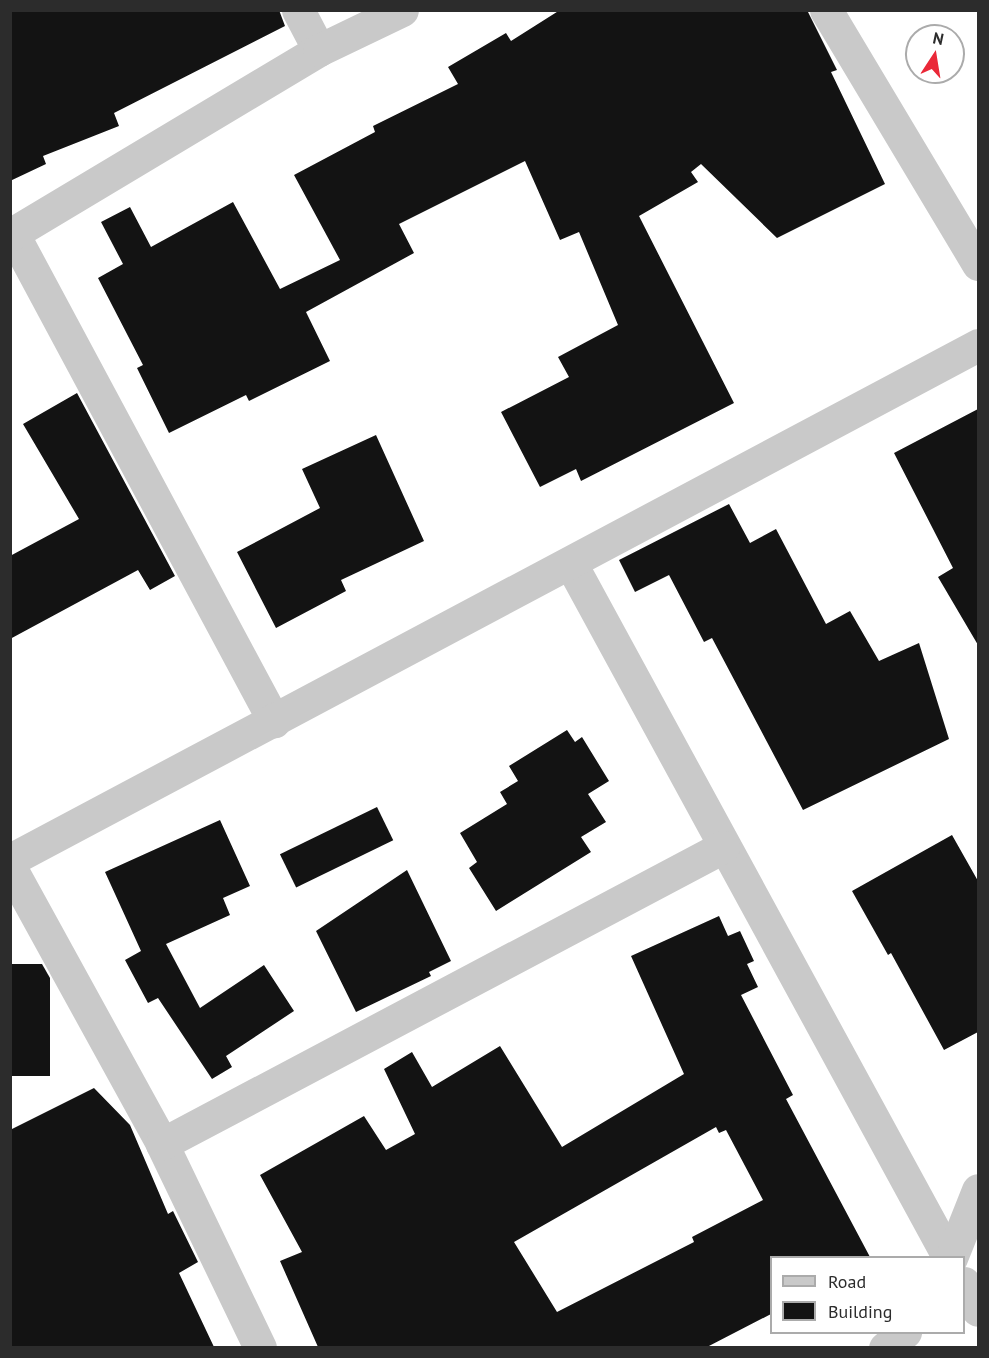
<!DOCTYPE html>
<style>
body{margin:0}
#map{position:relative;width:989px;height:1358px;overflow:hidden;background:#fff;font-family:"PT Sans",sans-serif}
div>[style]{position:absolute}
.building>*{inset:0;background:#131313;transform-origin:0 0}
.minor>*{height:33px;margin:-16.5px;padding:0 16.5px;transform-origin:16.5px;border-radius:16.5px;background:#c9c9c9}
span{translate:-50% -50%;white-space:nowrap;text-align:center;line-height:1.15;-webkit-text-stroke:6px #fff;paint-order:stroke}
.frame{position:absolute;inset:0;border:12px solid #2c2c2c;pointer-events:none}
.legend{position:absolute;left:770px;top:1256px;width:195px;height:78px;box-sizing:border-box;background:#fff;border:2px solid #ababab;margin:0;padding:8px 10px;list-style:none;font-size:18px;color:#2c2c2c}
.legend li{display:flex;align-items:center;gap:12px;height:30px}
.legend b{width:30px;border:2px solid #ababab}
.north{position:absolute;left:905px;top:24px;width:60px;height:60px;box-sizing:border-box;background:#fff;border:2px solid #ababab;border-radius:50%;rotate:12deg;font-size:16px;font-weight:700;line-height:24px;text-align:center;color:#2c2c2c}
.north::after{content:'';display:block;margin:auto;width:21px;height:27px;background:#ea2838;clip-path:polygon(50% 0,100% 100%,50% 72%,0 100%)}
</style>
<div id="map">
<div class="building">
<i style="clip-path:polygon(10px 10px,279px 10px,285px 26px,114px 113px,119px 126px,43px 156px,46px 164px,10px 181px)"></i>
<i style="clip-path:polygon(560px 10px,807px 10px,837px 70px,831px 72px,885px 184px,777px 238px,701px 164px,691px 172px,698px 182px,639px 216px,734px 403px,581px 481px,576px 469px,540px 487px,501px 412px,569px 377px,558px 357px,618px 325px,579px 232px,560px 240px,525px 161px,399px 224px,414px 253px,306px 312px,330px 361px,249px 401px,246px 395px,169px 433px,137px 368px,143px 365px,98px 278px,123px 264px,101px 222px,130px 207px,151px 247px,233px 202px,280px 289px,340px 260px,294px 175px,375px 132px,373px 126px,458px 84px,448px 67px,506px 33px,511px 41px)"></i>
<i style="clip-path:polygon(77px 393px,175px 576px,150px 590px,138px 570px,10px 639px,10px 556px,79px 519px,23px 424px)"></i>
<i style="clip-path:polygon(978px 409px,978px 645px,938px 577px,953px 568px,894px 453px)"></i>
<i style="clip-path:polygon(376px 435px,424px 541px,341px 580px,346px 591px,276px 628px,237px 552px,320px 508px,302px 469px)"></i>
<i style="clip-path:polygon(729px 504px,750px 543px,776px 529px,826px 624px,850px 611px,879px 661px,919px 643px,949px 739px,803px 810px,712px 638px,704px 642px,669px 575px,635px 592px,619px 560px)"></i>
<i style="clip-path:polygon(567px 730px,575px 742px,582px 737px,609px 781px,588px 794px,606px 822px,581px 837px,591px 852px,496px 911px,469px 868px,477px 862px,460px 833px,507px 804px,500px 792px,518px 781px,509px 766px)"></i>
<i style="left:377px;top:807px;width:37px;height:108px;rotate:64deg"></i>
<i style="clip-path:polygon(220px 820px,250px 886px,223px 898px,230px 915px,166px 944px,200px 1008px,264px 965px,294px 1011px,226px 1056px,232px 1067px,212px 1079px,158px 998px,148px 1003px,125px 960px,141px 951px,105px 872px)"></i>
<i style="clip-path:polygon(952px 835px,978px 881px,978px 1032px,944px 1050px,891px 953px,888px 955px,852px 891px)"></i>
<i style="clip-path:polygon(407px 870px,451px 961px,429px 972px,431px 976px,356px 1012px,316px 931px)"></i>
<i style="clip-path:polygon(evenodd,719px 916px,728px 936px,740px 931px,754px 961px,747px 964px,758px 987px,741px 995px,793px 1095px,786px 1099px,870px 1257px,771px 1257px,771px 1314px,707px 1347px,318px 1347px,280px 1261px,302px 1252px,260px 1175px,364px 1116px,386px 1150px,415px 1134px,384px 1069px,412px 1052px,432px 1087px,500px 1046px,562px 1147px,684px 1074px,631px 956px,719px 916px,716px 1127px,719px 1133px,726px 1130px,763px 1200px,692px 1237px,694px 1242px,557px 1312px,514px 1242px,716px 1127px)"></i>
<i style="clip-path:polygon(10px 964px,42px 964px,50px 978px,50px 1076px,10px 1076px)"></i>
<i style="clip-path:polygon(94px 1088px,130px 1125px,168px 1214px,173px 1211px,198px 1262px,179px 1273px,214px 1347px,10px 1347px,10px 1130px)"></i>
</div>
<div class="minor">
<i style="left:298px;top:10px;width:45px;rotate:62.3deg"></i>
<i style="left:826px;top:10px;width:296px;rotate:59.1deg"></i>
<i style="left:13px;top:234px;width:553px;rotate:61.81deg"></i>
<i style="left:10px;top:235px;width:360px;rotate:-30.9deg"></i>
<i style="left:319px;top:50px;width:92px;rotate:-25.7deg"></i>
<i style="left:571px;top:564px;width:790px;rotate:61.42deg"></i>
<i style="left:10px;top:860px;width:1096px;rotate:-28.01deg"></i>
<i style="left:10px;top:867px;width:316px;rotate:61.2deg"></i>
<i style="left:162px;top:1144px;width:226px;rotate:64.3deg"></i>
<i style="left:162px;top:1144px;width:635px;rotate:-27.9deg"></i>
<i style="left:951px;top:1258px;width:73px;rotate:-68.3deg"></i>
<i style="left:964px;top:1283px;width:30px;rotate:63deg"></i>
<i style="left:885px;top:1348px;width:26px;rotate:-39deg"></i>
</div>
<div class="frame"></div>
<ul class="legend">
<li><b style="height:8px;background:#c9c9c9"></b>Road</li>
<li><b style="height:16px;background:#131313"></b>Building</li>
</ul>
<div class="north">N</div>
</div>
